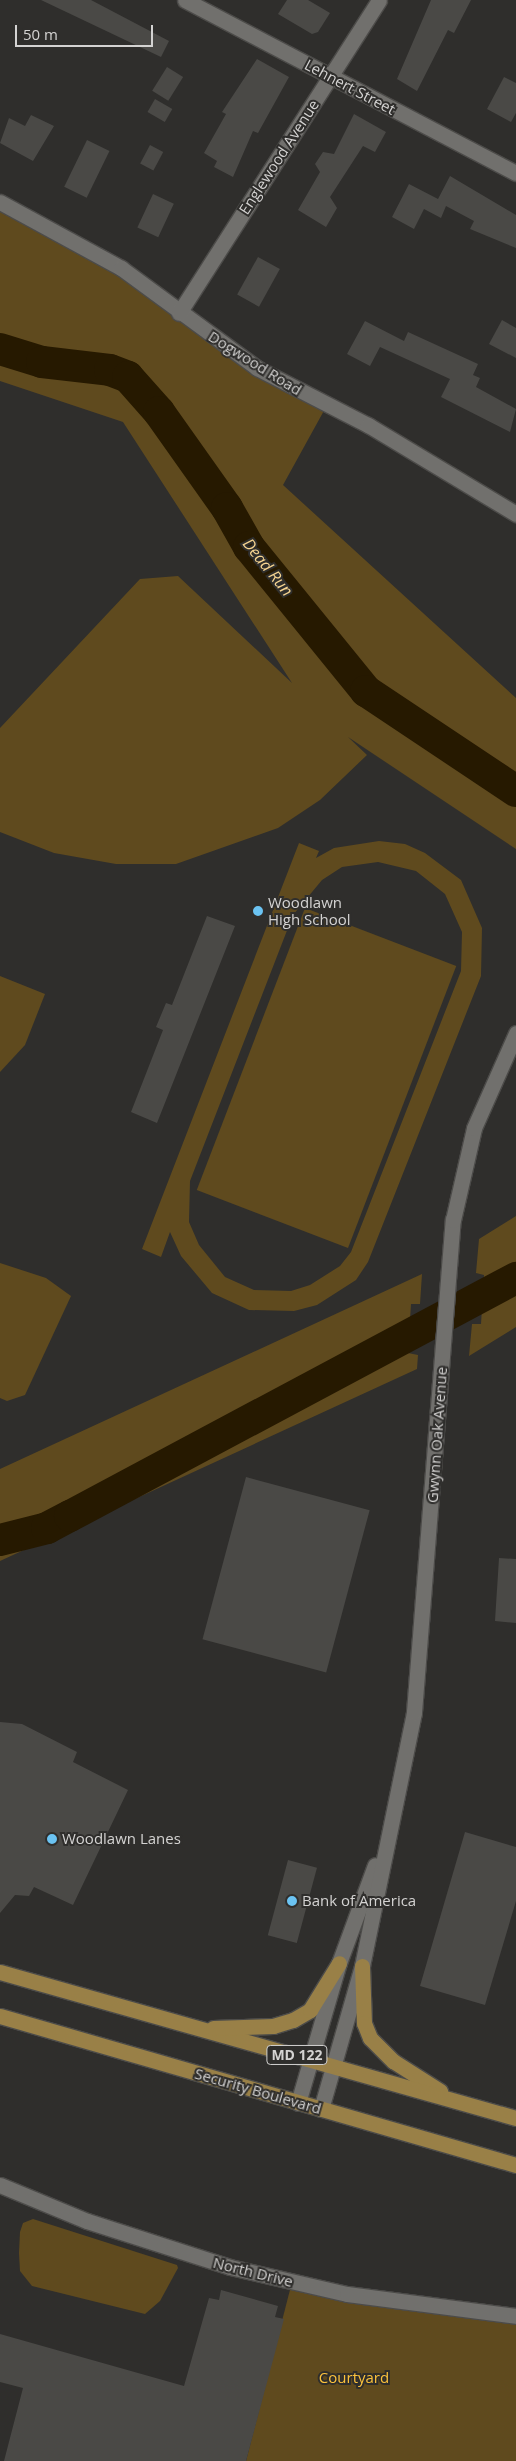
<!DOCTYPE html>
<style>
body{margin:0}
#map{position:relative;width:516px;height:2461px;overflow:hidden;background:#2f2e2c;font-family:"Open Sans",sans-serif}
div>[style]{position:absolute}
.green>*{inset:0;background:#5f4a1e;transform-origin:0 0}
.river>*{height:32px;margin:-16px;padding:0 16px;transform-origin:16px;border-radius:16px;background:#261900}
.building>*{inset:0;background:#4a4946;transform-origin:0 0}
.roads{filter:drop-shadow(1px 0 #4c4b49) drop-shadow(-1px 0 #4c4b49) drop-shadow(0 1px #4c4b49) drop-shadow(0 -1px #4c4b49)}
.minor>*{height:15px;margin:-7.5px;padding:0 7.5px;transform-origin:7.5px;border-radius:7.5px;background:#71706d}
.major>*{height:15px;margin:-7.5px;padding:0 7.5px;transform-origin:7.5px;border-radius:7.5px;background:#998047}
.dots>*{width:14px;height:14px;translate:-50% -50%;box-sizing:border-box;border:2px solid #2f2e2c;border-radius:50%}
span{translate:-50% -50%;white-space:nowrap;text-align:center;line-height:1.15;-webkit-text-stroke:4px #2f2e2c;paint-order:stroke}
.shield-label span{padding:1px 4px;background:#2f2e2c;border:1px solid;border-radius:4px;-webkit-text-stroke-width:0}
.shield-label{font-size:14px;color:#d4d3d2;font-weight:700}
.street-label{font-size:15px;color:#d4d3d2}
.poi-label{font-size:15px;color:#d4d3d2}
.left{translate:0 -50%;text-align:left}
.park-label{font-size:15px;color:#fcc23c}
.water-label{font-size:16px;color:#f6d490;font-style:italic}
.scale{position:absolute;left:15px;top:25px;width:138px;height:22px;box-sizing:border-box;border:2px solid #d4d3d2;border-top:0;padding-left:6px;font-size:15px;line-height:18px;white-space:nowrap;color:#d4d3d2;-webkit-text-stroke:4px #2f2e2c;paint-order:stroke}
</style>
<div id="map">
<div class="green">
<i style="clip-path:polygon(0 210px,130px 278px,223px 353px,326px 407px,283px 485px,516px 698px,516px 849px,348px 737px,367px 755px,320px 800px,278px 828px,176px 864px,116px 864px,54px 853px,0 832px,0 728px,140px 579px,178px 576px,292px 683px,123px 422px,0 381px)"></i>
<i style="clip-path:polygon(evenodd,379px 841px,405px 844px,425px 853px,461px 880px,482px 928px,481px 976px,368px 1262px,356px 1280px,317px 1305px,294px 1311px,249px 1310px,212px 1293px,181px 1256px,170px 1232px,161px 1257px,142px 1249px,299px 843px,319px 851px,316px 858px,334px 848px,379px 841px,378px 862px,416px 871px,445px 894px,462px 932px,461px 971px,351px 1252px,340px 1266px,310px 1285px,291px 1291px,254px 1290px,225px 1277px,199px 1245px,189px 1222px,190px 1181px,293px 915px,322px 880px,342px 867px,378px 862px)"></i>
<i style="left:305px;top:908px;width:162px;height:302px;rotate:21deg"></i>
<i style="clip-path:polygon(0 976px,45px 994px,25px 1045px,0 1072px)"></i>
<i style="clip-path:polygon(516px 1216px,516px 1327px,469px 1356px,472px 1324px,481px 1324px,484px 1275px,476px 1273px,479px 1239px)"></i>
<i style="clip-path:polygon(0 1263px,46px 1278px,71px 1296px,25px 1395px,7px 1401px,0 1398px)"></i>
<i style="clip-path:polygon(422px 1274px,420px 1304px,411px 1304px,408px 1353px,418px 1355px,417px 1369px,0 1561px,0 1469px)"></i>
<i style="clip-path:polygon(33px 2219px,177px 2265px,178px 2268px,160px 2301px,145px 2314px,32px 2286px,20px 2271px,19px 2253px,20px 2232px,23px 2223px)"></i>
<i style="clip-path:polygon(292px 2282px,516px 2316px,516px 2461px,246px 2461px)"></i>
</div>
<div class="river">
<i style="left:0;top:349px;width:44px;rotate:17.2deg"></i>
<i style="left:42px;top:362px;width:68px;rotate:6.7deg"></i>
<i style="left:110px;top:370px;width:19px;rotate:21deg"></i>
<i style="left:128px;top:377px;width:47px;rotate:48.5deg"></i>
<i style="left:159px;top:412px;width:118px;rotate:54.7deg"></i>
<i style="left:227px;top:508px;width:45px;rotate:60.6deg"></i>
<i style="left:249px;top:547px;width:186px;rotate:50.9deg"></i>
<i style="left:366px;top:691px;width:180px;rotate:33.7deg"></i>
<i style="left:0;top:1540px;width:49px;rotate:-14.3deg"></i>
<i style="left:47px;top:1528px;width:26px;rotate:-28deg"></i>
<i style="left:70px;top:1516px;width:506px;rotate:-28.09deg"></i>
</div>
<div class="building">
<i style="clip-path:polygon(41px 0,91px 0,169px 41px,161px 57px)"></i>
<i style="clip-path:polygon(287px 0,308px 0,330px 13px,318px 32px,312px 34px,278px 14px)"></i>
<i style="clip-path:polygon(431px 0,471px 0,454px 33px,448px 30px,417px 91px,397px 79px)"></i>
<i style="clip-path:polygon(257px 59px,289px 77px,258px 133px,253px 131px,233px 177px,214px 167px,217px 161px,204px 153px,226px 114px,222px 112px)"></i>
<i style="left:167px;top:67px;width:19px;height:28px;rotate:32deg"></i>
<i style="clip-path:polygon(504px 77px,516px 83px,516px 113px,511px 122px,487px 109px)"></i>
<i style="left:155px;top:99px;width:20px;height:15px;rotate:30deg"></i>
<i style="clip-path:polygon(354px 114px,386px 132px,375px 152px,363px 146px,330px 197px,337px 208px,326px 227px,298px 210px,320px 172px,315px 164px,323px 152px,334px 154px)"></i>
<i style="clip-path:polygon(31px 115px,54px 126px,33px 161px,0 143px,9px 118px,25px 126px)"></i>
<i style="left:87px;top:140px;width:25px;height:52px;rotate:26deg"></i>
<i style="left:150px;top:145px;width:15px;height:21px;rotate:28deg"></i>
<i style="clip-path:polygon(450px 176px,516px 215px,516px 248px,470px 229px,474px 221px,446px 206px,441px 218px,424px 209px,414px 229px,392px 217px,409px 184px,438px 199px)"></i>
<i style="left:153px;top:194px;width:23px;height:37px;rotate:25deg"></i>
<i style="left:258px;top:257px;width:25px;height:43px;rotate:29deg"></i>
<i style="clip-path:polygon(502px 320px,516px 328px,516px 358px,489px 344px)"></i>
<i style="clip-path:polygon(365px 321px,404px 341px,408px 332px,478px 364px,473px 375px,480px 378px,476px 387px,516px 409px,510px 432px,441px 397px,450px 379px,380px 347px,370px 366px,347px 354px)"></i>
<i style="clip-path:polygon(207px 916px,235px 926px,157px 1123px,131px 1112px,163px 1030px,156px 1027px,166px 1003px,172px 1005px)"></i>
<i style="left:246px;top:1477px;width:128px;height:168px;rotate:15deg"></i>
<i style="clip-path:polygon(499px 1558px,516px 1559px,516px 1623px,495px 1621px)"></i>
<i style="clip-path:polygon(0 1722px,22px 1724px,77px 1752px,73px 1762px,128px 1790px,73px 1905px,34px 1887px,29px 1896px,15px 1895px,0 1913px)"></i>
<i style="clip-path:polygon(465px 1832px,516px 1847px,516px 1901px,485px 2005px,420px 1986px)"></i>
<i style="left:288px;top:1860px;width:30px;height:78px;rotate:15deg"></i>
<i style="clip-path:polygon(221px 2290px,278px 2306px,275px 2317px,284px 2319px,246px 2461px,4px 2461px,23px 2388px,0 2382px,0 2334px,184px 2386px,209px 2298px,219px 2300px)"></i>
</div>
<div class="roads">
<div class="minor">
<i style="left:185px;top:0;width:373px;rotate:27.6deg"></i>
<i style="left:0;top:202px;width:138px;rotate:28.6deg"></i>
<i style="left:121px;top:268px;width:169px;rotate:36.3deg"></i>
<i style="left:257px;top:368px;width:125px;rotate:27.2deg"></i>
<i style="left:368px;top:425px;width:173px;rotate:31deg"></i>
<i style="left:179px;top:313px;width:371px;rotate:-57.4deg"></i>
<i style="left:298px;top:2103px;width:146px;rotate:-73.7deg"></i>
<i style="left:339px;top:1963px;width:104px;rotate:-69.8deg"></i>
<i style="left:321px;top:2109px;width:149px;rotate:-74deg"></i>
<i style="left:362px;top:1966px;width:259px;rotate:-78.4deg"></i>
<i style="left:414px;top:1712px;width:494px;rotate:-85.5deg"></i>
<i style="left:453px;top:1220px;width:94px;rotate:-77.1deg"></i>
<i style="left:474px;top:1128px;width:104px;rotate:-66.1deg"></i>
<i style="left:0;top:2185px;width:94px;rotate:22.5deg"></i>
<i style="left:87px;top:2221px;width:150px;rotate:17.8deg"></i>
<i style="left:230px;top:2267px;width:120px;rotate:13deg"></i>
<i style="left:347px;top:2294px;width:170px;rotate:7.4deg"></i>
</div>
<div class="major">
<i style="left:362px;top:1966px;width:57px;rotate:88deg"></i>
<i style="left:364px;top:2023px;width:16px;rotate:68deg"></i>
<i style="left:370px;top:2038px;width:33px;rotate:45deg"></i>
<i style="left:393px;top:2061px;width:56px;rotate:32.6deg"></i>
<i style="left:0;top:1972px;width:536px;rotate:15.8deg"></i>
<i style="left:0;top:2016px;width:537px;rotate:16.11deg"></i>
<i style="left:213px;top:2028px;width:60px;rotate:-1.9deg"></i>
<i style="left:273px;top:2026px;width:21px;rotate:-17deg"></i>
<i style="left:293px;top:2020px;width:20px;rotate:-30deg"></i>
<i style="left:310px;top:2010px;width:55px;rotate:-58.3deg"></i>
</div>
</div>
<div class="dots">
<i style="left:258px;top:911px;background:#6bc3f2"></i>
<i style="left:52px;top:1839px;background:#6bc3f2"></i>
<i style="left:292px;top:1901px;background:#6bc3f2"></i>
</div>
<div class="shield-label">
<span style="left:297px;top:2055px">MD 122</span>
</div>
<div class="street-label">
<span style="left:350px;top:87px;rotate:28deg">Lehnert Street</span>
<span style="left:279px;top:157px;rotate:-57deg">Englewood Avenue</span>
<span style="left:255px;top:363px;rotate:32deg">Dogwood Road</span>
<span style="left:437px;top:1435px;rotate:-86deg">Gwynn Oak Avenue</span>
<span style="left:258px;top:2091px;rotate:16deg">Security Boulevard</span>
<span style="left:253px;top:2272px;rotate:14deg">North Drive</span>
</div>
<div class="poi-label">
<span class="left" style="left:268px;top:911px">Woodlawn<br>High School</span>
<span class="left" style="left:62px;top:1839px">Woodlawn Lanes</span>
<span class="left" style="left:302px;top:1901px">Bank of America</span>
</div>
<div class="park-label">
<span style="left:354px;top:2378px">Courtyard</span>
</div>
<div class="water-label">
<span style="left:268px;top:567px;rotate:51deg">Dead Run</span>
</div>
<div class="scale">50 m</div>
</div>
